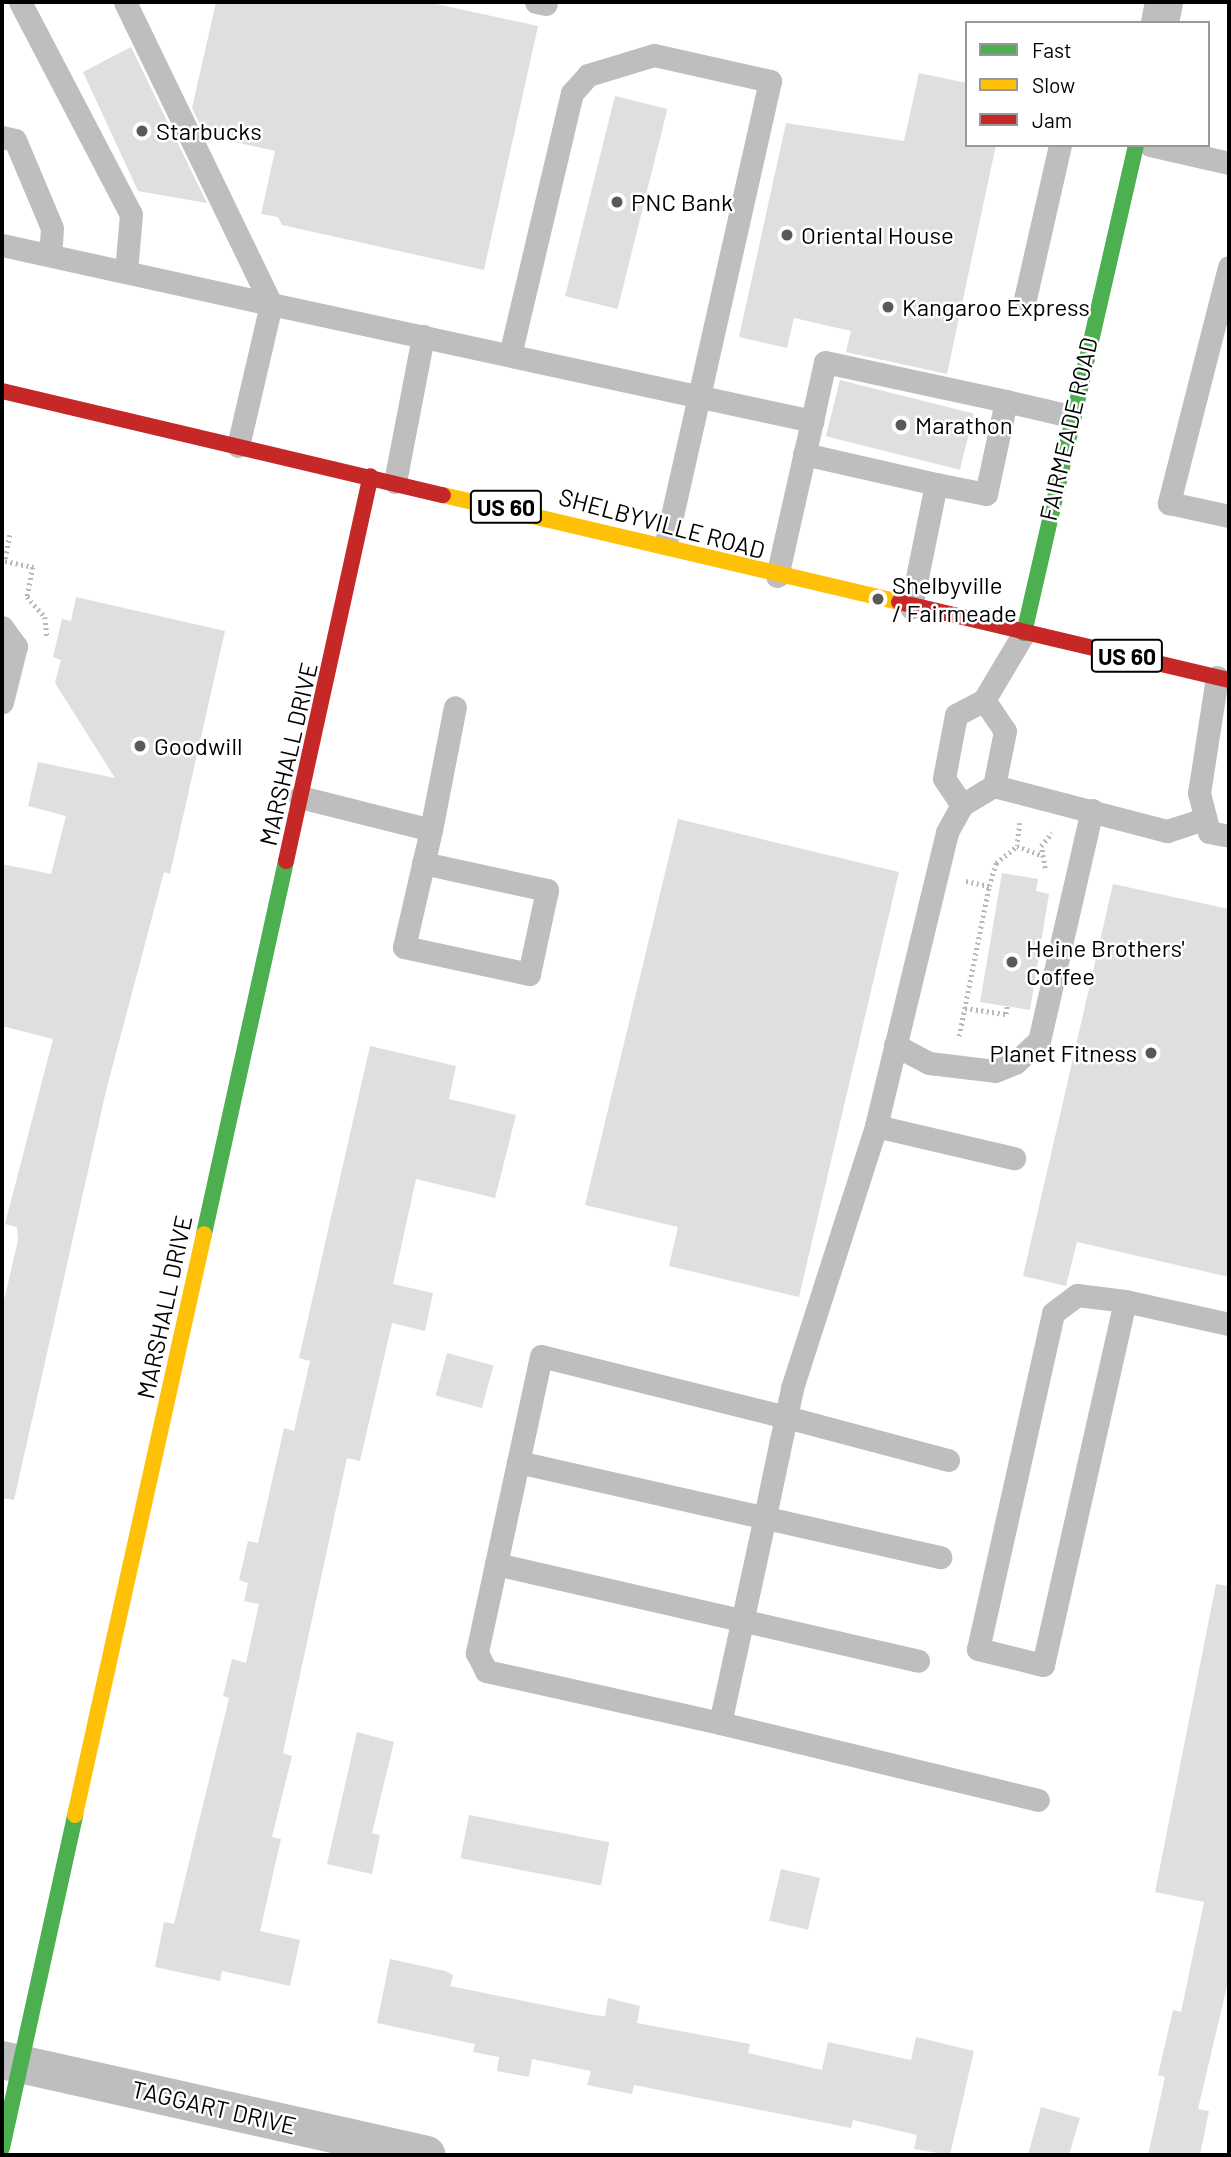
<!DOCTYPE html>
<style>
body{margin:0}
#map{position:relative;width:1231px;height:2157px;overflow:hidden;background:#fff;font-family:Barlow,sans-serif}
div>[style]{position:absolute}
.building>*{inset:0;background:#dfdfdf;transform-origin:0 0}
.path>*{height:4.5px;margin-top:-2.25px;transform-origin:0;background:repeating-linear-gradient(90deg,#b9b9b9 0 2px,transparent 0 5.5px)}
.lane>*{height:23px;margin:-11.5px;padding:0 11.5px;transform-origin:11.5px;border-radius:11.5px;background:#bebebe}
.street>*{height:38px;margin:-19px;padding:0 19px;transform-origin:19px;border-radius:19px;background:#bebebe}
.fast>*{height:16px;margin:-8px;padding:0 8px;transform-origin:8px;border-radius:8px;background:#4caf50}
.slow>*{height:16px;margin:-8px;padding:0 8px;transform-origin:8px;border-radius:8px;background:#ffc107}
.jam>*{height:16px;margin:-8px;padding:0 8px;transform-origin:8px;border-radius:8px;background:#c62828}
.dots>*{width:19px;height:19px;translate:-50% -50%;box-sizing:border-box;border:4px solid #fff;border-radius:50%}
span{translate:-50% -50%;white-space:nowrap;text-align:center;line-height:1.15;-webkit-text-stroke:5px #fff;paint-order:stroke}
.shield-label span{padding:2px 5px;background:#fff;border:2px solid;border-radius:5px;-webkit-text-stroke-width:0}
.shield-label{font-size:23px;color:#000;font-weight:700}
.poi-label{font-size:24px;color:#000}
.left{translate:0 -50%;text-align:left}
.right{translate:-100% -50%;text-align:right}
.street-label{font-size:24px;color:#000}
.frame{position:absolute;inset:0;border:4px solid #000;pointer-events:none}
.legend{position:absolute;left:965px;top:21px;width:245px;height:126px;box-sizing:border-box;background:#fff;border:2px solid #999;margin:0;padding:9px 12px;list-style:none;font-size:21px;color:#000}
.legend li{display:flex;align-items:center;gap:14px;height:35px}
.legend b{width:35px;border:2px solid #999}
</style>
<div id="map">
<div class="building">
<i style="clip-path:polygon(216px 2px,427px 2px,538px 26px,484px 270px,282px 225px,278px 217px,261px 214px,275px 151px,205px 135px,192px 108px)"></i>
<i style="clip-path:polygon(131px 47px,207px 203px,138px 191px,83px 72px)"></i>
<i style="clip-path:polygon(919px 73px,967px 83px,967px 145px,996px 145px,947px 374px,846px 352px,851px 331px,794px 318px,787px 348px,739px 337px,786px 123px,904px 141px)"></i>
<i style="left:615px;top:96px;width:54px;height:206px;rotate:14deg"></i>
<i style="left:840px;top:380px;width:138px;height:58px;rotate:14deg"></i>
<i style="clip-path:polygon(76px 597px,225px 631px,170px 874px,164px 872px,106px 1091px,14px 1500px,2px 1498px,2px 1309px,18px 1240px,17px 1227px,5px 1224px,53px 1039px,2px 1026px,2px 864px,51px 874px,66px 816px,28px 806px,38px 762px,115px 778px,55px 683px,61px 660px,53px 657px,62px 619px,71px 621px)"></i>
<i style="clip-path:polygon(678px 819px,899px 872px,799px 1297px,669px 1266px,678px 1227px,585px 1205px)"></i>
<i style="clip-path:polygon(1002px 873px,1038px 879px,1036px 891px,1049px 894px,1030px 1010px,980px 1002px)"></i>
<i style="clip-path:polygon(1113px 884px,1229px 909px,1229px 1277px,1077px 1242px,1066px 1286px,1023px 1276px)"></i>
<i style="clip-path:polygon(370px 1046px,456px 1066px,449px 1099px,516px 1115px,495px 1198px,416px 1179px,393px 1284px,433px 1293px,425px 1331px,392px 1323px,360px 1461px,347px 1458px,283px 1753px,292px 1756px,272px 1837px,281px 1839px,260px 1931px,300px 1940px,290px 1986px,222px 1971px,220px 1981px,155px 1967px,164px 1922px,174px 1924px,229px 1698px,223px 1696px,232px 1659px,246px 1663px,259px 1604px,244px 1601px,248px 1583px,239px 1580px,248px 1541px,258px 1543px,284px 1428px,294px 1431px,310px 1361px,299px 1358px)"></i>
<i style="left:447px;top:1353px;width:48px;height:44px;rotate:15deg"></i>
<i style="clip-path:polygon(1216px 1584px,1229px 1586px,1229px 1978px,1198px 2109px,1209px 2111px,1200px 2155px,1148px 2155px,1165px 2077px,1158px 2075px,1173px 2010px,1181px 2012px,1204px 1902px,1155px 1892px)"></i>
<i style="clip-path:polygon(357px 1732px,394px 1742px,372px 1833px,380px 1835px,372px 1874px,327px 1864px)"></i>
<i style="left:469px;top:1815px;width:143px;height:44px;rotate:11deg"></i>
<i style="left:781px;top:1869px;width:40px;height:53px;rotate:13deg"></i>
<i style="clip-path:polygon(390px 1959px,445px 1971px,453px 1975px,450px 1986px,593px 2015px,605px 2016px,608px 1998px,640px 2006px,637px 2023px,750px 2044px,748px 2053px,822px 2070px,828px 2042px,911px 2060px,916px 2037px,974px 2051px,950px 2155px,914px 2149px,917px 2135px,853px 2120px,851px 2128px,634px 2085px,632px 2094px,587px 2085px,591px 2071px,532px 2059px,529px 2077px,497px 2071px,499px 2057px,473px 2052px,475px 2044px,377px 2023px)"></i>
<i style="clip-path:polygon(1041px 2107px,1080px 2118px,1069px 2155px,1028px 2155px)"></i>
</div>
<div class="path">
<i style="left:10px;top:535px;width:26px;rotate:101deg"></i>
<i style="left:5px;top:561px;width:29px;rotate:12deg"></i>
<i style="left:33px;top:567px;width:31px;rotate:101deg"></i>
<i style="left:27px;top:597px;width:27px;rotate:48deg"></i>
<i style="left:45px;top:617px;width:20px;rotate:84deg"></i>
<i style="left:1020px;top:823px;width:23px;rotate:97deg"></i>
<i style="left:1017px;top:846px;width:25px;rotate:21deg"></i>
<i style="left:1045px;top:868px;width:22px;rotate:-100deg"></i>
<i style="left:1041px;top:846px;width:17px;rotate:-50deg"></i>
<i style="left:966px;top:881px;width:24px;rotate:12deg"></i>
<i style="left:989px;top:886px;width:24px;rotate:-73deg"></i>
<i style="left:996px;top:863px;width:27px;rotate:-39deg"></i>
<i style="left:965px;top:1008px;width:41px;rotate:8.3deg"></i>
<i style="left:1006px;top:1014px;width:8px;rotate:-83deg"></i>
<i style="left:959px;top:1036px;width:153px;rotate:-78.7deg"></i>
</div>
<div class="lane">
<i style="left:20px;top:2px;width:239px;rotate:62.4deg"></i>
<i style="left:131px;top:214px;width:58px;rotate:94.9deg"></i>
<i style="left:536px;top:2px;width:10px;rotate:11deg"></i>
<i style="left:2px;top:137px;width:13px;rotate:13deg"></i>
<i style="left:15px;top:140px;width:95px;rotate:67.2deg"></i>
<i style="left:52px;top:228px;width:27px;rotate:94deg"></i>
<i style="left:1150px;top:145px;width:81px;rotate:12.8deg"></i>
<i style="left:2px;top:245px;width:275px;rotate:12.4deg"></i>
<i style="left:271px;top:304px;width:335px;rotate:-115.8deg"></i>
<i style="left:1229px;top:267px;width:244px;rotate:104.3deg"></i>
<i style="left:1169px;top:503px;width:61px;rotate:12.2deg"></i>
<i style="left:1025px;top:299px;width:158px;rotate:-77.2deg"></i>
<i style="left:510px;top:355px;width:269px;rotate:-76.7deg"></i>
<i style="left:572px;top:93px;width:24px;rotate:-48deg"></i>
<i style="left:588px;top:75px;width:69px;rotate:-16.9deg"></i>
<i style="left:654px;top:55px;width:119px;rotate:12.6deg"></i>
<i style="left:770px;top:81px;width:474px;rotate:102.7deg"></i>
<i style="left:1006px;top:401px;width:66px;rotate:13.2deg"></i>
<i style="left:812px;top:421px;width:60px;rotate:-77.6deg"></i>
<i style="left:825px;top:362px;width:185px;rotate:12.2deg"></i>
<i style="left:1006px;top:401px;width:95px;rotate:102.1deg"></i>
<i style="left:986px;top:494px;width:51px;rotate:-168.7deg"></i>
<i style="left:238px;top:446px;width:146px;rotate:-76.9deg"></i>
<i style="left:271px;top:304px;width:554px;rotate:12.2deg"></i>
<i style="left:812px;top:421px;width:159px;rotate:102.7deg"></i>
<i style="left:804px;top:454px;width:135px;rotate:12.8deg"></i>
<i style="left:936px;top:484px;width:126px;rotate:101.5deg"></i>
<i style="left:395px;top:482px;width:149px;rotate:-79.1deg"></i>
<i style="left:2px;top:627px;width:24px;rotate:54deg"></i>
<i style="left:16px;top:646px;width:58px;rotate:104deg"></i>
<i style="left:1217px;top:677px;width:117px;rotate:98.8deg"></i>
<i style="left:1199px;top:793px;width:40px;rotate:75.6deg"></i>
<i style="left:1209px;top:832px;width:20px;rotate:11deg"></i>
<i style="left:984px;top:700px;width:37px;rotate:56deg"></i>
<i style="left:1005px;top:731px;width:56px;rotate:101.3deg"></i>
<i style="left:300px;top:797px;width:135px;rotate:14.1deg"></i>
<i style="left:431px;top:830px;width:125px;rotate:-79deg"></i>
<i style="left:962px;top:805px;width:32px;rotate:-124deg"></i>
<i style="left:944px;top:778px;width:64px;rotate:-79.2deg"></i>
<i style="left:956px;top:715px;width:32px;rotate:-28deg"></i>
<i style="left:984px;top:700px;width:78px;rotate:-59.2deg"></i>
<i style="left:423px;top:863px;width:127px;rotate:12.3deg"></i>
<i style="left:547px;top:890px;width:86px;rotate:102.1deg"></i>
<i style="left:529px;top:974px;width:128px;rotate:-167.8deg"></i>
<i style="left:404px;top:947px;width:120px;rotate:-77deg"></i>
<i style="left:895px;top:1045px;width:38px;rotate:28deg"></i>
<i style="left:929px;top:1063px;width:66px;rotate:6.9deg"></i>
<i style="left:995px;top:1071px;width:22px;rotate:-22deg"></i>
<i style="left:1015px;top:1063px;width:33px;rotate:-43deg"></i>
<i style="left:1039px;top:1041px;width:237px;rotate:-77.1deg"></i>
<i style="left:876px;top:1126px;width:142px;rotate:13.1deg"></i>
<i style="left:1125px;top:1301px;width:373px;rotate:102.7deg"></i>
<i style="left:1043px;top:1665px;width:67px;rotate:-166.2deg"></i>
<i style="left:978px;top:1649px;width:344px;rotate:-77.4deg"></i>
<i style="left:1053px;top:1313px;width:30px;rotate:-37deg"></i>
<i style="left:1077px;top:1295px;width:48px;rotate:7.1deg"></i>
<i style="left:1125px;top:1301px;width:107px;rotate:12.5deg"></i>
<i style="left:948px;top:1460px;width:168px;rotate:-165.1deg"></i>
<i style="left:786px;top:1417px;width:252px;rotate:-166deg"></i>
<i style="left:541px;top:1356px;width:304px;rotate:102.2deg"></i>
<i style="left:477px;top:1653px;width:20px;rotate:63deg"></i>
<i style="left:486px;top:1671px;width:240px;rotate:12.5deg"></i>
<i style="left:720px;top:1723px;width:207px;rotate:-77.7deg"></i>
<i style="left:764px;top:1521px;width:106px;rotate:-78.1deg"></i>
<i style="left:786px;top:1417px;width:30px;rotate:-78deg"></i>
<i style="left:792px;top:1388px;width:275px;rotate:-72.2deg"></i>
<i style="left:876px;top:1126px;width:302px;rotate:-76.4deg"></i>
<i style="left:947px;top:832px;width:31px;rotate:-61deg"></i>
<i style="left:962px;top:805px;width:37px;rotate:-31deg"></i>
<i style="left:994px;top:786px;width:179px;rotate:14.6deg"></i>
<i style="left:1167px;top:831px;width:36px;rotate:-18deg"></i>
<i style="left:518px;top:1462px;width:433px;rotate:12.7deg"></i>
<i style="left:496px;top:1564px;width:433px;rotate:12.9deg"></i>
<i style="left:720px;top:1723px;width:327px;rotate:13.6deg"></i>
</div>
<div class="street">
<i style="left:1160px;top:23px;width:21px;rotate:-79deg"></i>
<i style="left:2px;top:2060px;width:435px;rotate:12.6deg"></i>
</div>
<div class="fast">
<i style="left:1024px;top:633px;width:501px;rotate:-77.07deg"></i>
<i style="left:204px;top:1234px;width:382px;rotate:-77.6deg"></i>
<i style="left:2px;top:2148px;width:341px;rotate:-77.6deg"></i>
</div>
<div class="slow">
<i style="left:443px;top:495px;width:468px;rotate:13.2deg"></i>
<i style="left:75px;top:1815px;width:595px;rotate:-77.48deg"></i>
</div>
<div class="jam">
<i style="left:2px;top:391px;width:453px;rotate:13.3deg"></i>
<i style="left:899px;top:602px;width:339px;rotate:13.3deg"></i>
<i style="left:286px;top:861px;width:394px;rotate:-77.6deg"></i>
</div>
<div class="dots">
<i style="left:142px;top:131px;background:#595959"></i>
<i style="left:617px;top:202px;background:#595959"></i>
<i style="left:787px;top:235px;background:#595959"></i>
<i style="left:888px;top:307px;background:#595959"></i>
<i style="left:901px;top:425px;background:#595959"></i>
<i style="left:878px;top:599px;background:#595959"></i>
<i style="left:140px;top:746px;background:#595959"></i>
<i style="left:1012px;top:962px;background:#595959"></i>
<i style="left:1151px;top:1053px;background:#595959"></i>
</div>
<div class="shield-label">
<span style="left:506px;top:507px">US 60</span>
<span style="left:1127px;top:656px">US 60</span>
</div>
<div class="poi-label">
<span class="left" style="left:156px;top:131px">Starbucks</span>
<span class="left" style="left:631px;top:202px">PNC Bank</span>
<span class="left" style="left:801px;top:235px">Oriental House</span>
<span class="left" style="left:902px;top:307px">Kangaroo Express</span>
<span class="left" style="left:915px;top:425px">Marathon</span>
<span class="left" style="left:892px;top:599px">Shelbyville<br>/ Fairmeade</span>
<span class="left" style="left:154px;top:746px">Goodwill</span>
<span class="left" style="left:1026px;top:962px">Heine Brothers'<br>Coffee</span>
<span class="right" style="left:1137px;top:1053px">Planet Fitness</span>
</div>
<div class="street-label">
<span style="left:1068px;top:429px;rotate:-77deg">FAIRMEADE ROAD</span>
<span style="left:662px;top:523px;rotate:15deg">SHELBYVILLE ROAD</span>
<span style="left:288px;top:754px;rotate:-77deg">MARSHALL DRIVE</span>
<span style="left:164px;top:1307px;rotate:-78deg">MARSHALL DRIVE</span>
<span style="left:214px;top:2107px;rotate:13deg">TAGGART DRIVE</span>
</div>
<div class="frame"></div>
<ul class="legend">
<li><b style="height:9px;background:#4caf50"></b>Fast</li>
<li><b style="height:9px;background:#ffc107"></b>Slow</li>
<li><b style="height:9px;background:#c62828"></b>Jam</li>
</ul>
</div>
